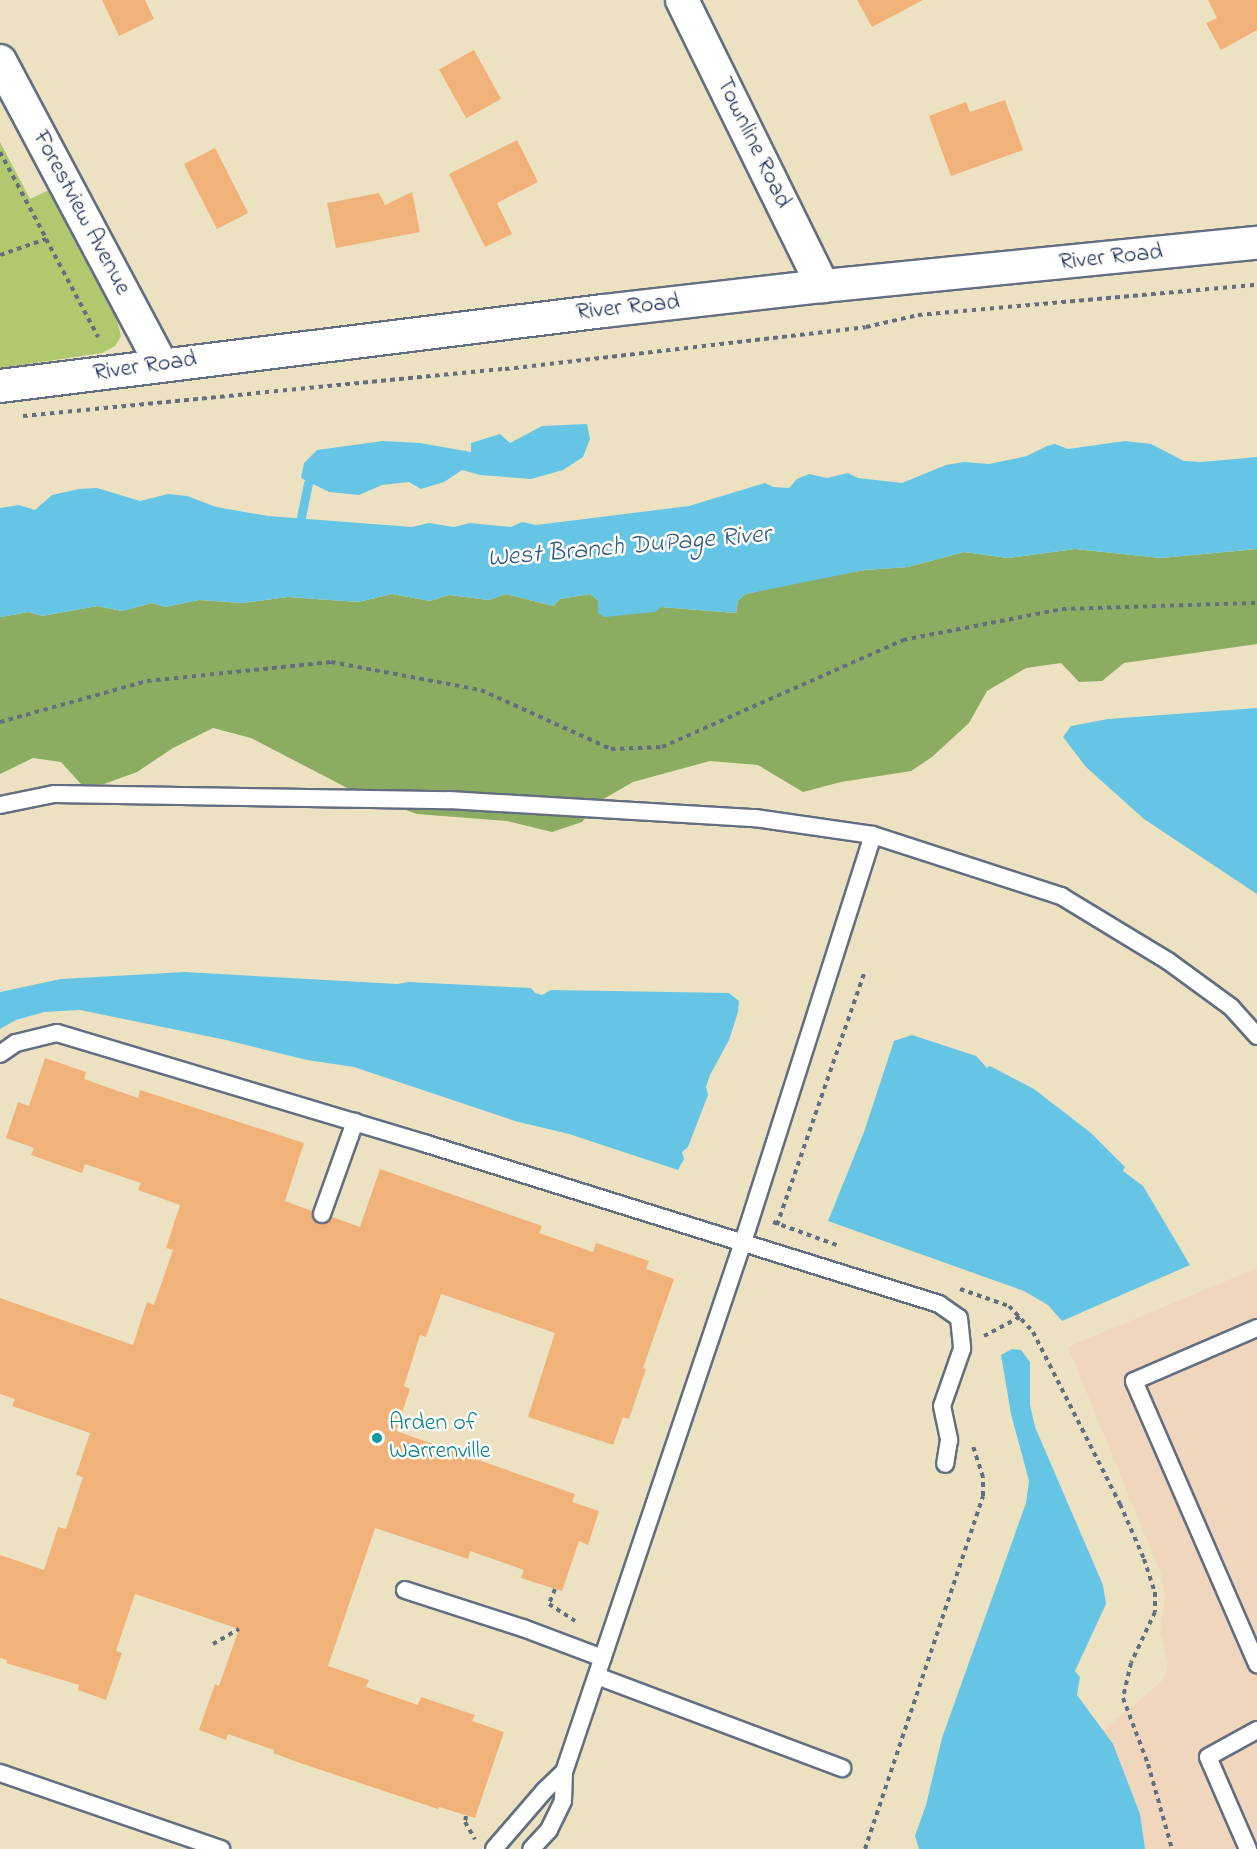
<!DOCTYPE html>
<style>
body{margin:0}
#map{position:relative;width:1257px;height:1849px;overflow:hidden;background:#ece2c2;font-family:"Indie Flower",sans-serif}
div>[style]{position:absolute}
.built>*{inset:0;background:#efd6bc}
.green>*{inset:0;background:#b0c86e}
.forest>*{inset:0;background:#8cac61}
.water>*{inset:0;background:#66c5e4}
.stream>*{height:9px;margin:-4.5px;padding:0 4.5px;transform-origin:4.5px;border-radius:4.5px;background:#66c5e4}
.building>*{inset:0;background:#f1b279;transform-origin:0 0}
.path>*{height:4px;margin-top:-2px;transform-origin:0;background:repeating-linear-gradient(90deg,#646e81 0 4.5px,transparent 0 9px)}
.roads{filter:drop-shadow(2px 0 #646e81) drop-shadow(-2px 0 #646e81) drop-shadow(0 2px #646e81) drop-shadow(0 -2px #646e81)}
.service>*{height:16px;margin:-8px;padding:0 8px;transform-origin:8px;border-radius:8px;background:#fff}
.minor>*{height:32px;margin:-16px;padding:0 16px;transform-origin:16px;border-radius:16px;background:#fff}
.dots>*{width:16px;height:16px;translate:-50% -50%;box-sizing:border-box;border:3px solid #fdfcf7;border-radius:50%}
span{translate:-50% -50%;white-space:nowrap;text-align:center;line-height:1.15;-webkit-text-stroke:5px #fdfcf7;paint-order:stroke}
.street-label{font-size:24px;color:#1b2f5e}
.culture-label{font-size:24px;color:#0d838f}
.left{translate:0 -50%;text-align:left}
.water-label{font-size:26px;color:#325c86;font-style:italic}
</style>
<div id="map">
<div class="built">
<i style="clip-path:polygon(1257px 1268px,1257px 1849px,961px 1849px,1161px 1682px,1166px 1674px,1168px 1662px,1160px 1632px,1165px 1596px,1161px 1574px,1068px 1347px)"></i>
</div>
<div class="green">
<i style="clip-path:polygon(0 142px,30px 199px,51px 189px,113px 306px,121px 336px,115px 346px,102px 353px,0 368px)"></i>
</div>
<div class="forest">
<i style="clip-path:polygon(1075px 549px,1161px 558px,1257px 549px,1257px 644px,1124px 663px,1102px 681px,1079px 682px,1061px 663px,1026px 668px,987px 691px,969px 723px,932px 757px,911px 771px,841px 782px,803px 792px,758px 765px,710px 761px,633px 782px,600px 801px,582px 822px,552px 832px,507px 821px,417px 814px,355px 792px,251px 738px,213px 728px,173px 748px,137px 772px,104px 784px,81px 784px,61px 762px,33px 758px,0 774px,0 617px,29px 612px,42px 616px,97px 606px,122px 611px,152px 603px,165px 607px,199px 600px,243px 603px,288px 597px,358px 602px,392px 594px,430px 601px,449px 595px,489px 600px,506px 594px,553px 606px,560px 599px,590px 594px,598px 600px,598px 613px,661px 607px,736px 613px,738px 600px,746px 594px,798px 582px,865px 570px,908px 567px,964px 552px,1008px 558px)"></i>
</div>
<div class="water">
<i style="clip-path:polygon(587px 424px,590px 439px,583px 457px,563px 470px,531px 479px,480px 475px,462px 470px,444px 482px,421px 489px,409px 482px,382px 485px,359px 495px,329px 492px,301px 478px,304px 463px,317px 450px,383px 441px,420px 443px,471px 452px,471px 443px,500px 434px,510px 443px,542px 426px)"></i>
<i style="clip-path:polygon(1125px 441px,1151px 444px,1184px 461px,1202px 462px,1257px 457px,1257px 549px,1161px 558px,1075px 549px,1008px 558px,964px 552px,908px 567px,865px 570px,746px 594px,738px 600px,736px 613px,661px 607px,655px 612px,604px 617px,598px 613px,598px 600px,590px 594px,560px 599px,553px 606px,506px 594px,489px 600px,449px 595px,430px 601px,392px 594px,358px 602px,288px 597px,243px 603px,199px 600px,165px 607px,152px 603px,122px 611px,97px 606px,42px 616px,29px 612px,0 617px,0 508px,19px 505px,35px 510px,52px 495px,79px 489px,97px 488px,140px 501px,168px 494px,187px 496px,216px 507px,268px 516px,412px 527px,429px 523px,454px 527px,470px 523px,511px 527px,522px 522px,536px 525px,689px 506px,765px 483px,773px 487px,789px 488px,797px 479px,809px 474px,827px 478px,848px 473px,858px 478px,902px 483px,946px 465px,964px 462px,989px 464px,1027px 456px,1047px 446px,1055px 444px,1068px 449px)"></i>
<i style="clip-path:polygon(1257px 708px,1257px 894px,1144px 819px,1086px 767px,1063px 737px,1071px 726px,1108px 719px)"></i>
<i style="clip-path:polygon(185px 972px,398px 984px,408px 982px,531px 988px,535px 993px,542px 995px,551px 990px,729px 993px,739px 1001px,738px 1012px,729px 1040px,710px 1075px,706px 1087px,708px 1095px,688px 1147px,682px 1152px,684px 1159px,678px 1170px,569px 1134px,515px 1121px,354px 1067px,307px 1060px,226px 1040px,80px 1010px,44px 1012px,16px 1020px,0 1029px,0 992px,61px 979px)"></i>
<i style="clip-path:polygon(912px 1035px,976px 1056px,987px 1068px,990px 1066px,1034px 1089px,1091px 1133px,1125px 1167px,1123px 1171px,1143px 1186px,1190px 1265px,1062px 1321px,1048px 1305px,1024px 1291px,828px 1221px,864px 1132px,894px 1041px)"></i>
<i style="clip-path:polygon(1012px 1349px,1021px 1350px,1030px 1362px,1030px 1405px,1035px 1427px,1103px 1585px,1106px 1604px,1075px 1671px,1080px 1677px,1077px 1695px,1113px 1744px,1140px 1814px,1145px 1849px,919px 1849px,915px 1836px,926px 1805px,942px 1738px,1026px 1503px,1029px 1481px,1011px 1414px,1001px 1355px)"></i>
</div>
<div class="stream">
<i style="left:299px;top:527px;width:45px;rotate:-78.4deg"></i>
</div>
<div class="building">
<i style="clip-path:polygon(102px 0,145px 0,154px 19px,119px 36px)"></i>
<i style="clip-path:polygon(857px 0,923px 0,872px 27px)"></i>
<i style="clip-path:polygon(1208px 0,1257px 0,1257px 30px,1221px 50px,1206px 23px,1217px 18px)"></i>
<i style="left:474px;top:50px;width:56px;height:40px;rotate:61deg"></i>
<i style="clip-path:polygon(1005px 100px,1023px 150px,951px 176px,929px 116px,966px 102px,970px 112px)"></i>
<i style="clip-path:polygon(517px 140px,538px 182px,497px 203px,512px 234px,485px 247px,449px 174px)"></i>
<i style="left:215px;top:148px;width:73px;height:35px;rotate:63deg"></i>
<i style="clip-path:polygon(412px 192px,420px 232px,336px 248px,327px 203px,379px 193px,385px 205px)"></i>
<i style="clip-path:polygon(45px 1058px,86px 1072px,84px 1079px,138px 1098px,140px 1090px,304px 1143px,285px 1201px,312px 1211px,314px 1220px,319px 1224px,328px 1222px,332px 1217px,360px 1227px,380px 1169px,542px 1226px,539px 1233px,593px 1252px,596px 1243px,649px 1261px,646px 1269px,674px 1279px,643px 1368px,646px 1369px,629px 1419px,623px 1417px,613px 1445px,528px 1417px,555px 1333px,441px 1294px,426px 1337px,420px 1335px,404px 1386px,410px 1389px,396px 1431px,575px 1494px,572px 1502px,599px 1511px,588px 1545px,579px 1541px,562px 1591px,521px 1578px,524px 1570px,470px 1551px,468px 1559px,375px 1528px,328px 1666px,369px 1680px,366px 1687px,418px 1705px,421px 1697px,475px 1715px,472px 1721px,504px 1732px,475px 1818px,439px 1807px,438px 1809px,300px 1763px,273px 1753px,274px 1750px,228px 1734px,226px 1740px,199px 1730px,215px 1684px,219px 1686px,239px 1629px,174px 1607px,135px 1594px,116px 1651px,122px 1653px,106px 1700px,78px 1690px,79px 1685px,6px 1663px,7px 1660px,0 1658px,0 1555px,44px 1570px,58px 1527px,66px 1529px,83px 1477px,76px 1475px,90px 1433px,12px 1406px,15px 1399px,0 1394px,0 1298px,133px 1345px,147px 1302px,154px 1305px,173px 1250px,166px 1248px,180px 1205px,138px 1190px,141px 1183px,85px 1164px,82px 1173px,31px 1155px,34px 1148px,6px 1138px,18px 1102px,29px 1106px)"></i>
</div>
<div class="path">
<i style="left:0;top:152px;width:98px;rotate:61.9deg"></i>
<i style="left:0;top:255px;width:49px;rotate:-19.2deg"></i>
<i style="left:46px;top:239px;width:111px;rotate:62deg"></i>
<i style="left:23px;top:416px;width:484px;rotate:-5.6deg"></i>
<i style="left:505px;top:369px;width:363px;rotate:-6.6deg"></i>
<i style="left:866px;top:327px;width:53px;rotate:-13deg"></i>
<i style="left:918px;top:315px;width:340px;rotate:-5.1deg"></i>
<i style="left:0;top:722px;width:153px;rotate:-15.6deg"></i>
<i style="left:147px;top:681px;width:185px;rotate:-5.9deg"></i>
<i style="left:331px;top:662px;width:153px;rotate:10.6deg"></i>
<i style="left:481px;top:690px;width:143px;rotate:24.4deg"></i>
<i style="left:611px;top:749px;width:51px;rotate:-2.2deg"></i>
<i style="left:662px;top:747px;width:264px;rotate:-23.9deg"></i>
<i style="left:903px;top:640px;width:162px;rotate:-11deg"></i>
<i style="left:1062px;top:609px;width:195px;rotate:-1.8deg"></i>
<i style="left:773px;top:1222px;width:68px;rotate:19.8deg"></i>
<i style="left:777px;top:1225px;width:266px;rotate:-70.9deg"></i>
<i style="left:960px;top:1289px;width:52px;rotate:19.1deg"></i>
<i style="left:1009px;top:1306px;width:35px;rotate:47deg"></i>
<i style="left:1033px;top:1332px;width:193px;rotate:63.2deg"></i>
<i style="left:1120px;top:1504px;width:60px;rotate:66.4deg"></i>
<i style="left:1144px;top:1559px;width:35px;rotate:72deg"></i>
<i style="left:1155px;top:1592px;width:20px;rotate:90deg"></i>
<i style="left:1155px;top:1612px;width:56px;rotate:115.2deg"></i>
<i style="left:1131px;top:1663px;width:36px;rotate:103deg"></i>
<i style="left:1123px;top:1698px;width:71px;rotate:69.3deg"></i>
<i style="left:1148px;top:1764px;width:88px;rotate:74.2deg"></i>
<i style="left:984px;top:1336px;width:41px;rotate:-27.8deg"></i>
<i style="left:555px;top:1589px;width:16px;rotate:112deg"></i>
<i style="left:549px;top:1604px;width:31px;rotate:33deg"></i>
<i style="left:213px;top:1644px;width:30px;rotate:-30deg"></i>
<i style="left:466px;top:1816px;width:6px;rotate:99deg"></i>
<i style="left:465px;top:1822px;width:20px;rotate:60deg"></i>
<i style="left:865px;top:1849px;width:372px;rotate:-71.5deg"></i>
<i style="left:983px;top:1496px;width:19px;rotate:-90deg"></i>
<i style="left:983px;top:1477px;width:33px;rotate:-108deg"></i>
</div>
<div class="roads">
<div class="service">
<i style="left:0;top:805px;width:55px;rotate:-11.5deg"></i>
<i style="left:54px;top:794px;width:395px;rotate:0.9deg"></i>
<i style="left:449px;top:800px;width:307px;rotate:3.4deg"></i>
<i style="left:755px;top:818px;width:119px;rotate:8.2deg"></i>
<i style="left:873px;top:835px;width:427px;rotate:107.7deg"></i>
<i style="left:743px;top:1242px;width:559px;rotate:108.66deg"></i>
<i style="left:564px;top:1772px;width:29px;rotate:92deg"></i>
<i style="left:563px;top:1801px;width:32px;rotate:116deg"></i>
<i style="left:549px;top:1830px;width:26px;rotate:133deg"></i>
<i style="left:873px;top:835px;width:198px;rotate:18deg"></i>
<i style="left:1061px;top:896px;width:125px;rotate:31.3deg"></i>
<i style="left:1168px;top:961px;width:78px;rotate:36.1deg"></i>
<i style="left:1231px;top:1007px;width:39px;rotate:48deg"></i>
<i style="left:0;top:1054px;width:19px;rotate:-35deg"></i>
<i style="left:16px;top:1043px;width:42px;rotate:-13.7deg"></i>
<i style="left:57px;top:1033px;width:386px;rotate:16.7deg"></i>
<i style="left:427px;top:1144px;width:536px;rotate:17.35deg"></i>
<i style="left:939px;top:1304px;width:24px;rotate:35deg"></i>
<i style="left:959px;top:1318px;width:31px;rotate:84deg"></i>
<i style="left:962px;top:1349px;width:60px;rotate:109.3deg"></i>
<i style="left:942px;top:1406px;width:35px;rotate:78deg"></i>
<i style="left:949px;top:1440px;width:24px;rotate:99deg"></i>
<i style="left:322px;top:1214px;width:98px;rotate:-70.3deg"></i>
<i style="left:1257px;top:1328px;width:134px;rotate:156.7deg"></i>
<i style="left:1134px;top:1381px;width:309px;rotate:66.5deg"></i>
<i style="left:405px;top:1590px;width:124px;rotate:17.9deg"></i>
<i style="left:523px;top:1628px;width:85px;rotate:20.6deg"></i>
<i style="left:597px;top:1676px;width:262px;rotate:20.6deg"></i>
<i style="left:0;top:1773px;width:234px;rotate:19deg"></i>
<i style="left:494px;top:1849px;width:77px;rotate:-49.2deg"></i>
<i style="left:544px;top:1791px;width:28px;rotate:-44deg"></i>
<i style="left:1248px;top:1849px;width:100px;rotate:-113.5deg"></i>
<i style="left:1208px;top:1757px;width:56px;rotate:-28.9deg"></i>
</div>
<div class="minor">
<i style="left:682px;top:0;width:319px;rotate:63.8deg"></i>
<i style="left:0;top:61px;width:343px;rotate:62deg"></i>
<i style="left:0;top:386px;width:608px;rotate:-7.09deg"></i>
<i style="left:603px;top:311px;width:221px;rotate:-6.5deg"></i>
<i style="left:823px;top:286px;width:436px;rotate:-5.7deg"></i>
</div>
</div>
<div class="dots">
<i style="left:377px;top:1438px;background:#0f9aa8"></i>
</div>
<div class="street-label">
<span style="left:753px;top:143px;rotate:64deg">Townline Road</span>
<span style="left:81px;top:213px;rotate:62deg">Forestview Avenue</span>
<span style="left:1111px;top:258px;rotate:-6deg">River Road</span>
<span style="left:628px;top:308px;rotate:-6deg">River Road</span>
<span style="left:145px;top:367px;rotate:-8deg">River Road</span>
</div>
<div class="culture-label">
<span class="left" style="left:389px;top:1438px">Arden of<br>Warrenville</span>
</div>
<div class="water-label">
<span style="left:629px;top:548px;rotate:-5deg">West Branch DuPage River</span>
</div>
</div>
